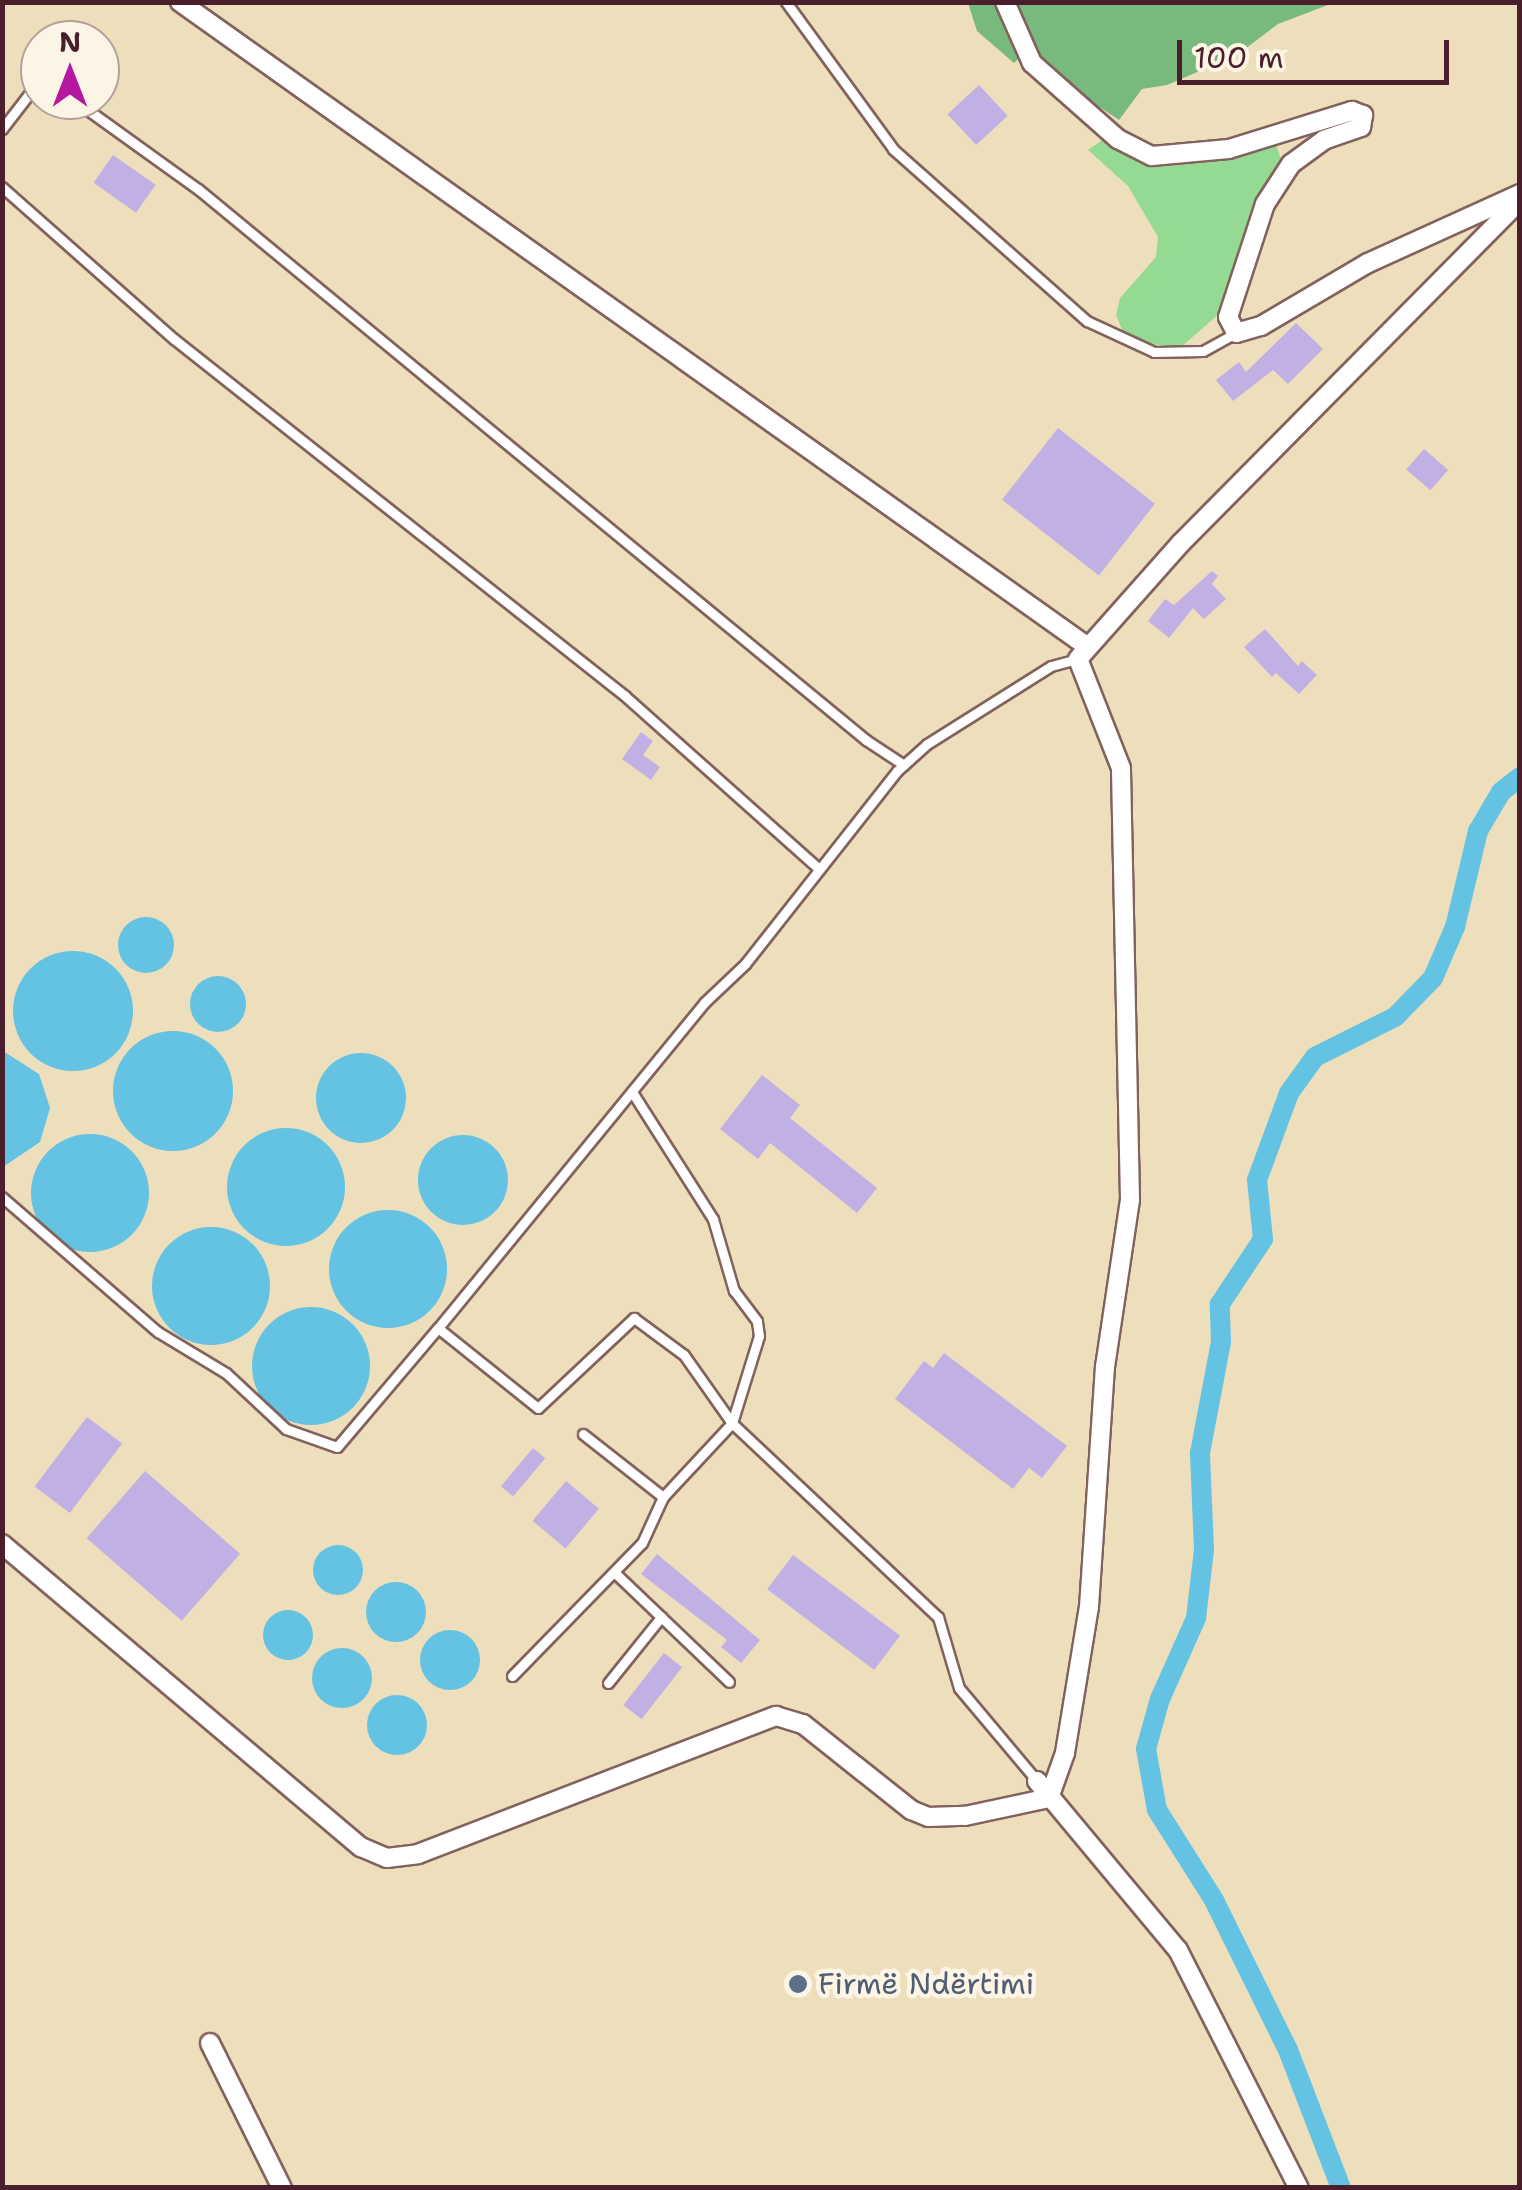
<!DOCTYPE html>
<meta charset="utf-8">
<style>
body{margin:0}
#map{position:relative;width:1522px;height:2190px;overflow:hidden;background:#eddfbc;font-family:"Shantell Sans",sans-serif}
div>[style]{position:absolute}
.green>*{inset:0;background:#95da93}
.forest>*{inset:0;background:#78ba7d}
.water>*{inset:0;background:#64c2e2}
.round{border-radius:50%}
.canal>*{height:20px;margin:-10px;padding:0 10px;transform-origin:10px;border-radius:10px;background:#64c2e2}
.building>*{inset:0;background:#c1b0e4;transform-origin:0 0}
.roads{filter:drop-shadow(2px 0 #83625e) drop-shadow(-2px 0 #83625e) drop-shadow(0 2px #83625e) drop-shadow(0 -2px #83625e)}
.service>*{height:9px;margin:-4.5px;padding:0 4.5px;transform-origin:4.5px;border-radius:4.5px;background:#fff}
.minor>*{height:18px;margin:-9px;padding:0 9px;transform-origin:9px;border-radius:9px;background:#fff}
.dots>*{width:28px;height:28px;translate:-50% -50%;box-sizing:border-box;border:5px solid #fcf5e5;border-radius:50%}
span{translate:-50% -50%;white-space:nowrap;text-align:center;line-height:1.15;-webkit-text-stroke:9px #fcf5e5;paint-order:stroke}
.service-label{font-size:30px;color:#4e5e75}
.left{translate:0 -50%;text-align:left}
.frame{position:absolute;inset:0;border:5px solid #4a1f2b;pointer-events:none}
.north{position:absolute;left:20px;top:20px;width:100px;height:100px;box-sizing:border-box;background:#fcf5e5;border:2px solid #b59f9b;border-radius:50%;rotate:0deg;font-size:28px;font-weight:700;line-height:40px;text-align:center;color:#4a1f2b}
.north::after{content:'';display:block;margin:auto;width:35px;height:45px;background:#b5179e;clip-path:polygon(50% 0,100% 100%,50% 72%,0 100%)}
.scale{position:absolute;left:1177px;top:40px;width:272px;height:45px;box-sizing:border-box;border:5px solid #4a1f2b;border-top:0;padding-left:12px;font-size:30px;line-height:35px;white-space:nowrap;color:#4a1f2b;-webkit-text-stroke:8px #fcf5e5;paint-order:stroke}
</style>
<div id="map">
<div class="green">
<i style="clip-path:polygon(1114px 132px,1156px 162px,1200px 162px,1275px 142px,1282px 162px,1255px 199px,1219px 314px,1181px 347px,1139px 343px,1123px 332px,1116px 315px,1120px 298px,1156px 257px,1158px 237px,1128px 186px,1088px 150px)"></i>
</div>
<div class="forest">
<i style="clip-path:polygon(968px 3px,1333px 3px,1278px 24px,1237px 55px,1167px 85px,1142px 89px,1119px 120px,1062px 82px,1032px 45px,1014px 63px,977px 31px)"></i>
</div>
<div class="water">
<i class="round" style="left:118px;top:917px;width:56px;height:56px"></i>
<i class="round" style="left:13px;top:951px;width:120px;height:120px"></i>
<i class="round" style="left:190px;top:976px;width:56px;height:56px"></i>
<i class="round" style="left:113px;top:1031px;width:120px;height:120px"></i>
<i style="clip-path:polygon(3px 1051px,39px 1074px,50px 1108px,40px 1142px,3px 1167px)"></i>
<i class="round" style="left:316px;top:1053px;width:90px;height:90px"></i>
<i class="round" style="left:227px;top:1128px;width:118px;height:118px"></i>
<i class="round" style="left:31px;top:1134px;width:118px;height:118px"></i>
<i class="round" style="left:418px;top:1135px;width:90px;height:90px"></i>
<i class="round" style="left:329px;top:1210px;width:118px;height:118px"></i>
<i class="round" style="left:152px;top:1227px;width:118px;height:118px"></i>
<i class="round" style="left:252px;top:1307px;width:118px;height:118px"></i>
<i class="round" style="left:313px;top:1545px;width:50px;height:50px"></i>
<i class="round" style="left:366px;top:1582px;width:60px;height:60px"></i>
<i class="round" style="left:263px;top:1610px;width:50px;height:50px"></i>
<i class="round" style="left:420px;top:1630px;width:60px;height:60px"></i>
<i class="round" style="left:312px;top:1648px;width:60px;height:60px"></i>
<i class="round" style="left:367px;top:1695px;width:60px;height:60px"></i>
</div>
<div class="canal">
<i style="left:1341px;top:2188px;width:148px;rotate:-111deg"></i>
<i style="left:1288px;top:2050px;width:167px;rotate:-116.3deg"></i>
<i style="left:1214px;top:1900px;width:107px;rotate:-122.3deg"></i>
<i style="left:1157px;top:1810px;width:62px;rotate:-100.2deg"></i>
<i style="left:1146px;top:1749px;width:52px;rotate:-74.4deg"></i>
<i style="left:1160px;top:1699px;width:89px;rotate:-66deg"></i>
<i style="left:1196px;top:1618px;width:68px;rotate:-83.3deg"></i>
<i style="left:1204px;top:1550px;width:97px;rotate:-92.4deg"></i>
<i style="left:1200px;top:1453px;width:113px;rotate:-79.3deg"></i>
<i style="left:1221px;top:1342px;width:38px;rotate:-92deg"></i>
<i style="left:1220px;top:1304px;width:78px;rotate:-56.5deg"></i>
<i style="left:1263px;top:1239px;width:59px;rotate:-95.8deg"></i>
<i style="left:1257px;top:1180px;width:93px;rotate:-69.8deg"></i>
<i style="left:1289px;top:1093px;width:44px;rotate:-54.2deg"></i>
<i style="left:1315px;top:1057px;width:89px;rotate:-26.6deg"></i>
<i style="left:1395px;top:1017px;width:54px;rotate:-45.7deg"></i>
<i style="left:1433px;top:978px;width:56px;rotate:-66.7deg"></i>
<i style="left:1455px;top:927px;width:99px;rotate:-76.5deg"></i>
<i style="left:1478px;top:831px;width:45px;rotate:-59.5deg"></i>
<i style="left:1501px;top:792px;width:24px;rotate:-38deg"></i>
</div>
<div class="building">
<i style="left:979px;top:85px;width:42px;height:43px;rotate:47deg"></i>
<i style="left:113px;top:155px;width:52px;height:34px;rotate:35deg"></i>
<i style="clip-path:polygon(1296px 323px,1323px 349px,1288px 384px,1273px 370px,1233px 401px,1216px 380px,1239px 362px,1246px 372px)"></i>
<i style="left:1058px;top:428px;width:123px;height:91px;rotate:38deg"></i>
<i style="left:1424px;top:449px;width:32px;height:27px;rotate:41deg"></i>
<i style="clip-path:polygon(1212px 571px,1218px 576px,1212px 584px,1226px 599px,1204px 619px,1193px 608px,1169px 638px,1148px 621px,1165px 599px,1174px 605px)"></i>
<i style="clip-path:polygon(1265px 629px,1298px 666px,1302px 661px,1317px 675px,1299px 694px,1276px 673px,1272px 677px,1244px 647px)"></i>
<i style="clip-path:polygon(641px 732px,653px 741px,643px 755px,660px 767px,651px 780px,622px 759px)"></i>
<i style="clip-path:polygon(762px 1075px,800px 1105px,790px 1118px,877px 1188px,857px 1213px,770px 1143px,758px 1159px,720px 1129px)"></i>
<i style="clip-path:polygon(944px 1353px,1067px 1446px,1042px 1478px,1029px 1468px,1013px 1489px,895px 1399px,924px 1361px,933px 1368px)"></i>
<i style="left:87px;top:1417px;width:44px;height:87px;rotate:37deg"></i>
<i style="left:533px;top:1448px;width:16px;height:50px;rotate:40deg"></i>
<i style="left:145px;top:1471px;width:126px;height:89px;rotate:41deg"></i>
<i style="left:566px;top:1481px;width:43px;height:52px;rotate:40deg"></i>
<i style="clip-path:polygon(657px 1554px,760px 1640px,741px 1663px,721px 1647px,727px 1640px,641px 1574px)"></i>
<i style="left:793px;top:1555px;width:134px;height:43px;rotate:37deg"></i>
<i style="left:664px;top:1653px;width:23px;height:66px;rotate:38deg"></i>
</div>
<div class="roads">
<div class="service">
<i style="left:786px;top:2px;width:182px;rotate:53.9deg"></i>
<i style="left:893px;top:149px;width:259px;rotate:41.6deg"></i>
<i style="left:1087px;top:321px;width:74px;rotate:24.8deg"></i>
<i style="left:1154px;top:352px;width:49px;rotate:-1.2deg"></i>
<i style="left:1203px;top:351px;width:37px;rotate:-29deg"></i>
<i style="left:74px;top:100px;width:153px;rotate:35.7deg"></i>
<i style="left:198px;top:189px;width:866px;rotate:39.52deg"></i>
<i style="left:866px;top:740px;width:45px;rotate:33.3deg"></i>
<i style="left:2px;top:129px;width:49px;rotate:-52.4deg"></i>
<i style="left:32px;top:90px;width:8px"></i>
<i style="left:2px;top:187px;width:230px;rotate:41.5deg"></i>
<i style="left:174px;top:339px;width:575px;rotate:38.36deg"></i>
<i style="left:625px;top:696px;width:259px;rotate:41.7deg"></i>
<i style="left:2px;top:1197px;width:206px;rotate:40.9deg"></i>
<i style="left:158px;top:1332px;width:79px;rotate:31.1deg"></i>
<i style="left:226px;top:1373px;width:82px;rotate:43deg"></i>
<i style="left:286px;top:1429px;width:54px;rotate:19.4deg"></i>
<i style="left:337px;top:1447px;width:156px;rotate:-49.7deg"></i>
<i style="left:438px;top:1328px;width:128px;rotate:38.7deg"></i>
<i style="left:538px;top:1408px;width:132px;rotate:-43.2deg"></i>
<i style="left:634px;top:1318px;width:62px;rotate:36.5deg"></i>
<i style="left:684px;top:1355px;width:83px;rotate:54.8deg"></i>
<i style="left:732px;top:1423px;width:283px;rotate:43.3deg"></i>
<i style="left:938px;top:1617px;width:74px;rotate:73.5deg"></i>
<i style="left:959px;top:1688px;width:121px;rotate:50deg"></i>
<i style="left:438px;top:1328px;width:421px;rotate:-50.7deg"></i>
<i style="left:705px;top:1002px;width:55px;rotate:-43.5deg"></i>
<i style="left:745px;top:964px;width:246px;rotate:-51.8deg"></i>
<i style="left:897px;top:771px;width:40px;rotate:-42deg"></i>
<i style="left:927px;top:744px;width:146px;rotate:-32.2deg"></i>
<i style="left:1051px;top:666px;width:28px;rotate:-15deg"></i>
<i style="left:583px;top:1434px;width:102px;rotate:38.2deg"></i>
<i style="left:614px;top:1572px;width:159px;rotate:43.7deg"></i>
<i style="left:512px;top:1676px;width:186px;rotate:-45.7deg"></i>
<i style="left:642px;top:1543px;width:51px;rotate:-65.5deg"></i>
<i style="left:663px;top:1497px;width:101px;rotate:-47deg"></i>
<i style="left:732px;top:1423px;width:91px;rotate:-72.8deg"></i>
<i style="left:759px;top:1336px;width:15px;rotate:-98deg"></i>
<i style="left:757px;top:1321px;width:38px;rotate:-127deg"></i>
<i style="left:734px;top:1291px;width:75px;rotate:-106.3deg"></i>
<i style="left:713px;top:1219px;width:151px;rotate:-122.5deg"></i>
<i style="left:608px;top:1683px;width:85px;rotate:-51.2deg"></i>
</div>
<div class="minor">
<i style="left:180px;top:2px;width:1110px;rotate:35.39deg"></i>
<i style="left:1005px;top:2px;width:67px;rotate:66.1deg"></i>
<i style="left:1032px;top:63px;width:115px;rotate:41.5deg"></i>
<i style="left:1118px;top:139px;width:38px;rotate:27deg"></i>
<i style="left:1152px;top:156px;width:77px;rotate:-5.2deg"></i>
<i style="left:1229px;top:149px;width:129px;rotate:-17.2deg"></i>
<i style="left:1352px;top:111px;width:12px;rotate:20deg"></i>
<i style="left:1363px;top:115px;width:12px;rotate:99deg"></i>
<i style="left:1361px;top:127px;width:39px;rotate:161deg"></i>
<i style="left:1324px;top:140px;width:41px;rotate:144deg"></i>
<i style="left:1291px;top:164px;width:48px;rotate:123deg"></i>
<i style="left:1265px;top:204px;width:119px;rotate:108.1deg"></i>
<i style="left:1228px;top:317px;width:18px;rotate:63deg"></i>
<i style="left:1236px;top:333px;width:26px;rotate:-16deg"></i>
<i style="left:1261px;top:326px;width:124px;rotate:-30.5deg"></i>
<i style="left:1368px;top:263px;width:167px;rotate:-24.4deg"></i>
<i style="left:2px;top:1544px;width:470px;rotate:40.2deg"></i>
<i style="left:361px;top:1847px;width:28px;rotate:23deg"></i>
<i style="left:387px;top:1858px;width:31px;rotate:-7deg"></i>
<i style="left:418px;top:1854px;width:384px;rotate:-21.1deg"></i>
<i style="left:776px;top:1716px;width:28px;rotate:17deg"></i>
<i style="left:803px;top:1724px;width:138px;rotate:38.5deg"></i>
<i style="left:911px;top:1810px;width:18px;rotate:22deg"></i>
<i style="left:928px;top:1817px;width:37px;rotate:-2deg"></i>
<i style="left:965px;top:1816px;width:86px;rotate:-12.1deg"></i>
<i style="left:1049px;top:1798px;width:48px;rotate:-70.4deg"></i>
<i style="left:1065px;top:1753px;width:148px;rotate:-80.7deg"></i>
<i style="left:1089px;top:1607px;width:241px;rotate:-86.2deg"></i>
<i style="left:1105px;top:1367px;width:169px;rotate:-81.5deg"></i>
<i style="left:1130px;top:1200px;width:432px;rotate:-91.2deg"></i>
<i style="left:1121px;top:768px;width:117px;rotate:-111.5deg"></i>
<i style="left:1078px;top:659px;width:155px;rotate:-48.4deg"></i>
<i style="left:1181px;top:543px;width:482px;rotate:-45.3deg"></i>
<i style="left:1037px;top:1781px;width:220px;rotate:50.2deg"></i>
<i style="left:1178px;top:1950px;width:267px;rotate:63.1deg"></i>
<i style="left:210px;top:2043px;width:162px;rotate:63.6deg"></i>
</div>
</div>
<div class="dots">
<i style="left:798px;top:1984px;background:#5c6f8a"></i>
</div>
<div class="service-label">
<span class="left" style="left:818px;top:1984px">Firmë Ndërtimi</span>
</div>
<div class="frame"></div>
<div class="north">N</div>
<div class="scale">100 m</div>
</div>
